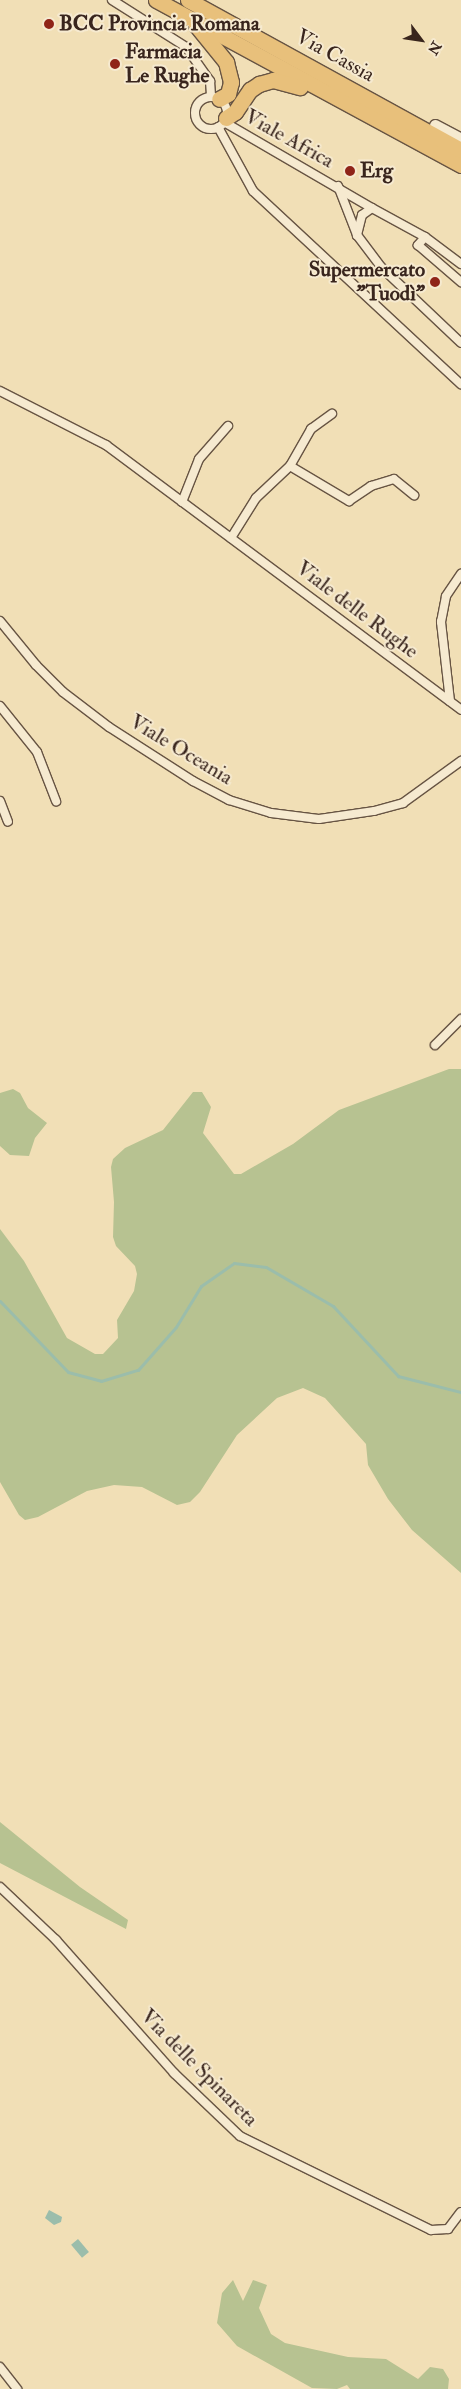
<!DOCTYPE html>
<meta charset="utf-8">
<style>
body{margin:0}
#map{position:relative;width:461px;height:2389px;overflow:hidden;background:#f1dfb6;font-family:"IM FELL Double Pica",serif}
div>[style]{position:absolute}
.green>*{inset:0;background:#b7c291}
.water>*{inset:0;background:#9bbdab;transform-origin:0 0}
.stream>*{height:3px;margin:-1.5px;padding:0 1.5px;transform-origin:1.5px;border-radius:1.5px;background:#9bbdab}
.roads{filter:drop-shadow(1px 0 #675443) drop-shadow(-1px 0 #675443) drop-shadow(0 1px #675443) drop-shadow(0 -1px #675443)}
.street>*{height:8px;margin:-4px;padding:0 4px;transform-origin:4px;border-radius:4px;background:#f6ead0}
.street>.ring{margin:-4px;padding:0;box-sizing:content-box;background:none;border:8px solid #f6ead0;border-radius:50%}
.secondary>*{height:11px;margin:-5.5px;padding:0 5.5px;transform-origin:5.5px;border-radius:5.5px;background:#f6ead0}
.highway>*{height:15px;margin:-7.5px;padding:0 7.5px;transform-origin:7.5px;border-radius:7.5px;background:#e8c07b}
.dots>*{width:14px;height:14px;translate:-50% -50%;box-sizing:border-box;border:2px solid #f6ead0;border-radius:50%}
span{translate:-50% -50%;white-space:nowrap;text-align:center;line-height:1.15;-webkit-text-stroke:4px #f6ead0;paint-order:stroke}
.poi-label{font-size:21px;color:#39251d;font-weight:700}
.left{translate:0 -50%;text-align:left}
.right{translate:-100% -50%;text-align:right}
.street-label{font-size:21px;color:#39251d}
.north{position:absolute;left:396px;top:15px;width:50px;height:50px;-webkit-text-stroke:4px #f6ead0;paint-order:stroke;rotate:121deg;font-size:14px;font-weight:700;line-height:20px;text-align:center;color:#39251d}
.north::after{content:'';display:block;margin:auto;width:18px;height:22px;background:#39251d;clip-path:polygon(50% 0,100% 100%,50% 72%,0 100%)}
</style>
<div id="map">
<div class="green">
<i style="clip-path:polygon(449px 1069px,461px 1069px,461px 1573px,412px 1530px,388px 1499px,368px 1465px,366px 1444px,325px 1398px,303px 1388px,277px 1398px,237px 1435px,200px 1492px,190px 1502px,177px 1505px,142px 1487px,114px 1485px,87px 1491px,38px 1517px,25px 1520px,19px 1515px,0 1482px,0 1229px,24px 1261px,67px 1338px,95px 1354px,103px 1354px,118px 1338px,117px 1320px,134px 1291px,137px 1274px,135px 1266px,116px 1246px,113px 1237px,114px 1202px,111px 1167px,113px 1159px,125px 1148px,163px 1130px,193px 1092px,202px 1092px,211px 1107px,203px 1133px,234px 1174px,241px 1174px,293px 1144px,339px 1110px)"></i>
<i style="clip-path:polygon(13px 1089px,20px 1093px,28px 1108px,47px 1123px,35px 1138px,29px 1156px,10px 1155px,0 1146px,0 1093px)"></i>
<i style="clip-path:polygon(0 1822px,80px 1887px,128px 1920px,126px 1929px,0 1863px)"></i>
<i style="clip-path:polygon(233px 2280px,243px 2301px,253px 2280px,267px 2285px,259px 2308px,271px 2334px,285px 2343px,348px 2357px,386px 2359px,418px 2379px,430px 2367px,443px 2369px,449px 2379px,448px 2389px,350px 2389px,347px 2385px,337px 2389px,312px 2388px,237px 2346px,217px 2323px,222px 2293px)"></i>
</div>
<div class="water">
<i style="clip-path:polygon(49px 2210px,62px 2217px,61px 2222px,54px 2225px,45px 2218px)"></i>
<i style="left:78px;top:2239px;width:17px;height:9px;rotate:50deg"></i>
</div>
<div class="stream">
<i style="left:0;top:1301px;width:98px;rotate:46.2deg"></i>
<i style="left:68px;top:1372px;width:34px;rotate:15deg"></i>
<i style="left:101px;top:1381px;width:39px;rotate:-17deg"></i>
<i style="left:138px;top:1370px;width:57px;rotate:-48.5deg"></i>
<i style="left:176px;top:1327px;width:48px;rotate:-58.6deg"></i>
<i style="left:201px;top:1286px;width:40px;rotate:-34.9deg"></i>
<i style="left:234px;top:1263px;width:32px;rotate:7deg"></i>
<i style="left:266px;top:1267px;width:78px;rotate:30.2deg"></i>
<i style="left:333px;top:1306px;width:96px;rotate:47.1deg"></i>
<i style="left:398px;top:1376px;width:65px;rotate:14.3deg"></i>
</div>
<div class="roads">
<div class="street">
<i style="left:112px;top:0;width:88px;rotate:32.4deg"></i>
<i style="left:186px;top:47px;width:42px;rotate:54.8deg"></i>
<i style="left:210px;top:81px;width:16px;rotate:86deg"></i>
<i class="ring" style="left:195px;top:97px;width:24px;height:24px"></i>
<i style="left:224px;top:122px;width:171px;rotate:30.2deg"></i>
<i style="left:218px;top:127px;width:73px;rotate:61.3deg"></i>
<i style="left:253px;top:191px;width:284px;rotate:42.9deg"></i>
<i style="left:338px;top:186px;width:53px;rotate:68.8deg"></i>
<i style="left:425px;top:237px;width:11px;rotate:131deg"></i>
<i style="left:418px;top:245px;width:57px;rotate:40.7deg"></i>
<i style="left:461px;top:264px;width:45px;rotate:-143.1deg"></i>
<i style="left:425px;top:237px;width:60px;rotate:-151.3deg"></i>
<i style="left:372px;top:208px;width:12px;rotate:145deg"></i>
<i style="left:362px;top:215px;width:21px;rotate:104deg"></i>
<i style="left:357px;top:235px;width:40px;rotate:53deg"></i>
<i style="left:381px;top:267px;width:110px;rotate:43.5deg"></i>
<i style="left:0;top:391px;width:119px;rotate:27deg"></i>
<i style="left:106px;top:445px;width:443px;rotate:36.7deg"></i>
<i style="left:290px;top:466px;width:69px;rotate:30.7deg"></i>
<i style="left:349px;top:501px;width:27px;rotate:-34deg"></i>
<i style="left:371px;top:486px;width:24px;rotate:-17deg"></i>
<i style="left:394px;top:479px;width:26px;rotate:39deg"></i>
<i style="left:182px;top:502px;width:46px;rotate:-68.4deg"></i>
<i style="left:199px;top:459px;width:44px;rotate:-48.7deg"></i>
<i style="left:231px;top:538px;width:47px;rotate:-58deg"></i>
<i style="left:256px;top:498px;width:47px;rotate:-43.3deg"></i>
<i style="left:290px;top:466px;width:43px;rotate:-60.4deg"></i>
<i style="left:311px;top:429px;width:26px;rotate:-36deg"></i>
<i style="left:0;top:621px;width:57px;rotate:50.7deg"></i>
<i style="left:36px;top:665px;width:38px;rotate:45deg"></i>
<i style="left:63px;top:692px;width:58px;rotate:37.3deg"></i>
<i style="left:109px;top:727px;width:100px;rotate:32.7deg"></i>
<i style="left:193px;top:781px;width:41px;rotate:27.8deg"></i>
<i style="left:229px;top:800px;width:44px;rotate:17.2deg"></i>
<i style="left:271px;top:813px;width:48px;rotate:7.1deg"></i>
<i style="left:319px;top:819px;width:56px;rotate:-8.3deg"></i>
<i style="left:374px;top:811px;width:30px;rotate:-15deg"></i>
<i style="left:403px;top:803px;width:72px;rotate:-35.9deg"></i>
<i style="left:450px;top:701px;width:80px;rotate:-96.5deg"></i>
<i style="left:441px;top:622px;width:26px;rotate:-79deg"></i>
<i style="left:446px;top:596px;width:27px;rotate:-56deg"></i>
<i style="left:0;top:706px;width:59px;rotate:51.2deg"></i>
<i style="left:37px;top:752px;width:53px;rotate:68.8deg"></i>
<i style="left:0;top:801px;width:22px;rotate:69deg"></i>
<i style="left:435px;top:1045px;width:37px;rotate:-45deg"></i>
<i style="left:0;top:1887px;width:77px;rotate:43.4deg"></i>
<i style="left:56px;top:1940px;width:178px;rotate:48.4deg"></i>
<i style="left:174px;top:2073px;width:91px;rotate:43.7deg"></i>
<i style="left:240px;top:2136px;width:213px;rotate:26.2deg"></i>
<i style="left:431px;top:2230px;width:17px;rotate:-3deg"></i>
<i style="left:448px;top:2229px;width:21px;rotate:-53deg"></i>
<i style="left:0;top:2367px;width:28px;rotate:52deg"></i>
</div>
<div class="secondary">
<i style="left:435px;top:125px;width:30px;rotate:28deg"></i>
</div>
<div class="highway">
<i style="left:156px;top:0;width:347px;rotate:28.4deg"></i>
<i style="left:188px;top:0;width:311px;rotate:28.8deg"></i>
<i style="left:196px;top:25px;width:48px;rotate:51deg"></i>
<i style="left:226px;top:62px;width:21px;rotate:76deg"></i>
<i style="left:231px;top:82px;width:12px;rotate:104deg"></i>
<i style="left:228px;top:94px;width:10px;rotate:151deg"></i>
<i style="left:226px;top:118px;width:11px;rotate:-34deg"></i>
<i style="left:235px;top:112px;width:27px;rotate:-56deg"></i>
<i style="left:250px;top:90px;width:11px;rotate:-34deg"></i>
<i style="left:259px;top:84px;width:15px;rotate:-16deg"></i>
<i style="left:273px;top:80px;width:28px;rotate:15deg"></i>
</div>
</div>
<div class="dots">
<i style="left:49px;top:24px;background:#8f2418"></i>
<i style="left:115px;top:64px;background:#8f2418"></i>
<i style="left:350px;top:171px;background:#8f2418"></i>
<i style="left:435px;top:282px;background:#8f2418"></i>
</div>
<div class="poi-label">
<span class="left" style="left:59px;top:24px">BCC Provincia Romana</span>
<span class="left" style="left:125px;top:64px">Farmacia<br>Le Rughe</span>
<span class="left" style="left:360px;top:171px">Erg</span>
<span class="right" style="left:425px;top:282px">Supermercato<br>"Tuodì"</span>
</div>
<div class="street-label">
<span style="left:335px;top:56px;rotate:29deg">Via Cassia</span>
<span style="left:289px;top:139px;rotate:29deg">Viale Africa</span>
<span style="left:357px;top:610px;rotate:37deg">Viale delle Rughe</span>
<span style="left:181px;top:750px;rotate:31deg">Viale Oceania</span>
<span style="left:199px;top:2068px;rotate:45deg">Via delle Spinareta</span>
</div>
<div class="north">N</div>
</div>
